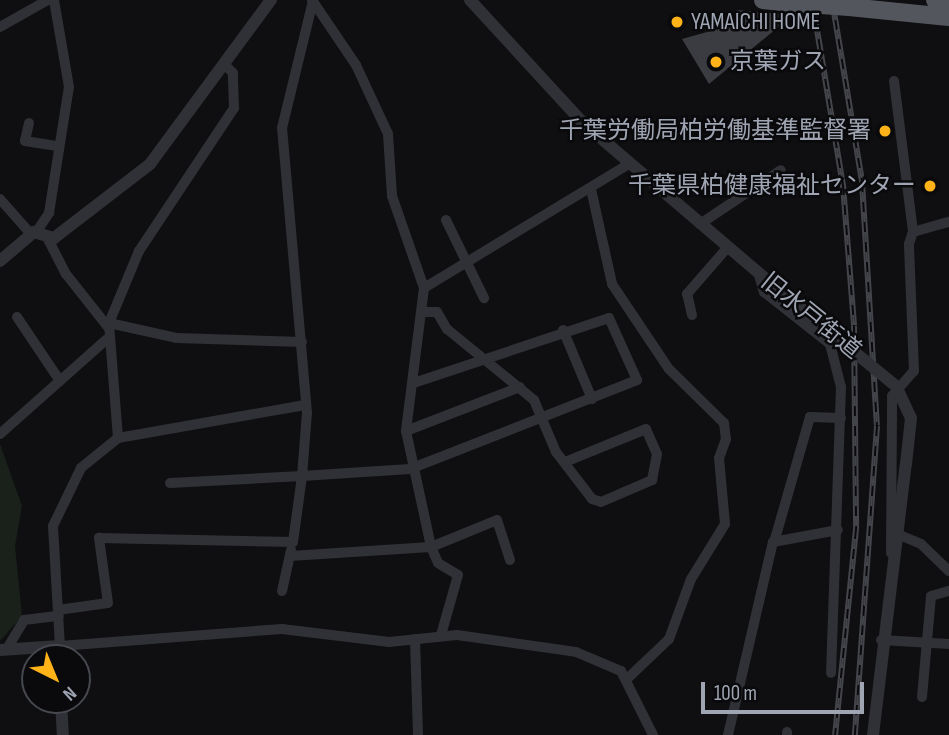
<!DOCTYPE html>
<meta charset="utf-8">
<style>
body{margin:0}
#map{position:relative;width:949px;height:735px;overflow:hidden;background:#0f0f11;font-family:"Sofia Sans Condensed","Noto Sans JP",sans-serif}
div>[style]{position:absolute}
.green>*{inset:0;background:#19211a}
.building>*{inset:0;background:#3b3c41}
.minor>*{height:10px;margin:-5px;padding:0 5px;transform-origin:5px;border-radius:5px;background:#303136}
.tertiary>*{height:12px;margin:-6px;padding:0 6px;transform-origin:6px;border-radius:6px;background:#303136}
.trunk>*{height:18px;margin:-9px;padding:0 9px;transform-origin:9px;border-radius:9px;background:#54565e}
.rail>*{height:6px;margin-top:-3px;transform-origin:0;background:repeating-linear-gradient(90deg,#0a0a0c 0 10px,#43454b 0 20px);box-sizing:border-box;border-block:2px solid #43454b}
.tertiary-bridge>*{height:12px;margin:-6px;padding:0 6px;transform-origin:6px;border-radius:6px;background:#303136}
.trunk-bridge>*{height:18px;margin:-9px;padding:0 9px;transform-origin:9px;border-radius:9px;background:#54565e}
.dots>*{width:19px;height:19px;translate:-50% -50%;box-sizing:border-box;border:4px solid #0a0a0c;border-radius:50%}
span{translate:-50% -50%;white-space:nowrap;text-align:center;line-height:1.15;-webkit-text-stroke:5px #0a0a0c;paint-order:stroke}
.poi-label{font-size:24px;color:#9fa5b3}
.left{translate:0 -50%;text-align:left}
.right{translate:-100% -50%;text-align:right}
.street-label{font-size:24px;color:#9fa5b3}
.north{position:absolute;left:21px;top:644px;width:70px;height:70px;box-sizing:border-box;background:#0a0a0c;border:2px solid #46484f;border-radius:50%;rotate:137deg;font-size:19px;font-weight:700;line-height:28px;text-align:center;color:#9fa5b3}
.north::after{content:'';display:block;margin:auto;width:24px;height:32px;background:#ffb319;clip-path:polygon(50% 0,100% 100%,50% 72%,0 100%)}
.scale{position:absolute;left:701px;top:682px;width:163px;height:32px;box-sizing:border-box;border:4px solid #9fa5b3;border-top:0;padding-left:9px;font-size:21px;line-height:24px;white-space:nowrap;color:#9fa5b3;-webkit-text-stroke:5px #0a0a0c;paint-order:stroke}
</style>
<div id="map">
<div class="green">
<i style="clip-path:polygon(0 444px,22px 506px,15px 546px,22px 616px,0 641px)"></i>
</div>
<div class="building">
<i style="clip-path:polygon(737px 10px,793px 15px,709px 84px,682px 39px,732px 25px)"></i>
</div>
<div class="minor">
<i style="left:312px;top:0;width:78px;rotate:55.9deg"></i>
<i style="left:356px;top:65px;width:76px;rotate:65.1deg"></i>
<i style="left:388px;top:134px;width:62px;rotate:86.3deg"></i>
<i style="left:392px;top:196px;width:97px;rotate:70.8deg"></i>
<i style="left:424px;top:288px;width:144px;rotate:97.2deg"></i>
<i style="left:406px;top:431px;width:119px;rotate:77.8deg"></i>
<i style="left:431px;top:547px;width:71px;rotate:-22.2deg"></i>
<i style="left:497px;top:520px;width:42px;rotate:72deg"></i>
<i style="left:0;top:27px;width:55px;rotate:-29.4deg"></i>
<i style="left:894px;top:81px;width:152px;rotate:82.8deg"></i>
<i style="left:29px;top:123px;width:18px;rotate:103deg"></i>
<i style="left:25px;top:141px;width:31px;rotate:9deg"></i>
<i style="left:591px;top:189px;width:97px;rotate:77.5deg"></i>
<i style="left:612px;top:284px;width:102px;rotate:56.2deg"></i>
<i style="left:669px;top:369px;width:77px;rotate:44.5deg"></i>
<i style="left:724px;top:423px;width:16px;rotate:83deg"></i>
<i style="left:726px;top:439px;width:20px;rotate:110deg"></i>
<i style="left:719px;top:458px;width:66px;rotate:84.8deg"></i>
<i style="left:725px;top:524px;width:65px;rotate:121.7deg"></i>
<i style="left:691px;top:579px;width:64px;rotate:110.1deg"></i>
<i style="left:669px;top:639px;width:59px;rotate:136.4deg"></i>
<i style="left:0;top:199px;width:47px;rotate:48.5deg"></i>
<i style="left:446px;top:220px;width:87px;rotate:64deg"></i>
<i style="left:700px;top:224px;width:97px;rotate:-33.7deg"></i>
<i style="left:37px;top:231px;width:22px;rotate:-56deg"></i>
<i style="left:49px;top:213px;width:128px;rotate:-81deg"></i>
<i style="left:69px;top:87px;width:88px;rotate:-99.8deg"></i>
<i style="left:54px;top:238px;width:6px;rotate:149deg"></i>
<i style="left:49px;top:241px;width:37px;rotate:63deg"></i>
<i style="left:66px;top:274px;width:68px;rotate:51.6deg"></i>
<i style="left:759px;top:275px;width:18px;rotate:74deg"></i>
<i style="left:764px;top:292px;width:84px;rotate:38.2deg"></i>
<i style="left:830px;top:344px;width:44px;rotate:75.7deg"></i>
<i style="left:841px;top:387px;width:286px;rotate:92deg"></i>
<i style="left:424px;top:288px;width:240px;rotate:-31.2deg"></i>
<i style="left:425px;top:312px;width:12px"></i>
<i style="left:437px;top:312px;width:20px;rotate:60deg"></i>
<i style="left:447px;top:329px;width:112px;rotate:39.2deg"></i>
<i style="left:534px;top:400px;width:56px;rotate:67.1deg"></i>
<i style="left:556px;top:452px;width:59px;rotate:52.5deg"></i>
<i style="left:592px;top:499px;width:9px;rotate:18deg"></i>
<i style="left:601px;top:502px;width:56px;rotate:-23.3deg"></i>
<i style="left:652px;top:480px;width:26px;rotate:-79deg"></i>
<i style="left:657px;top:454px;width:27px;rotate:-114deg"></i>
<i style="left:646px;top:429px;width:87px;rotate:157.8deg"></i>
<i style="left:692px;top:315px;width:22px;rotate:-103deg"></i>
<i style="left:687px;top:294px;width:61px;rotate:-49deg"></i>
<i style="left:17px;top:317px;width:77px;rotate:56.1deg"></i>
<i style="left:109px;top:323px;width:70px;rotate:12.4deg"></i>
<i style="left:177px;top:338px;width:125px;rotate:1.8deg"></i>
<i style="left:563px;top:330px;width:75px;rotate:67.2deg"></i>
<i style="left:305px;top:405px;width:190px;rotate:170deg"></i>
<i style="left:118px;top:438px;width:48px;rotate:141deg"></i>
<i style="left:81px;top:468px;width:64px;rotate:115.8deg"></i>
<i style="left:53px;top:526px;width:120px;rotate:86.7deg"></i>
<i style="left:60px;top:646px;width:223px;rotate:-4.4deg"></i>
<i style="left:282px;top:629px;width:108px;rotate:6.9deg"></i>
<i style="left:389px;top:642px;width:68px;rotate:-5.9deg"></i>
<i style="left:457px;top:635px;width:120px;rotate:8.1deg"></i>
<i style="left:576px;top:652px;width:49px;rotate:22.9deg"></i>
<i style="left:621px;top:671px;width:72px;rotate:63.4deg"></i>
<i style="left:406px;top:431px;width:122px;rotate:-21.1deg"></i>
<i style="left:0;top:434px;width:142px;rotate:-41.6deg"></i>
<i style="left:118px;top:438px;width:115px;rotate:-94.5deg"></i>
<i style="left:109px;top:323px;width:78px;rotate:-67.4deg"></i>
<i style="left:139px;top:251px;width:172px;rotate:-56.4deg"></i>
<i style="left:234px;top:108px;width:35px;rotate:-92deg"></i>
<i style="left:233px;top:73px;width:11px;rotate:-135deg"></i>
<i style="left:170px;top:483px;width:132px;rotate:-3deg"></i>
<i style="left:302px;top:476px;width:63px;rotate:-85.5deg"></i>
<i style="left:307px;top:413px;width:286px;rotate:-95deg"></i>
<i style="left:282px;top:128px;width:131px;rotate:-76.3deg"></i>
<i style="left:895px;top:533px;width:28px;rotate:23deg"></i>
<i style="left:921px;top:544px;width:39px;rotate:44deg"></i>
<i style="left:775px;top:539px;width:127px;rotate:-74deg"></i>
<i style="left:810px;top:417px;width:31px;rotate:2deg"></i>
<i style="left:891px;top:553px;width:157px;rotate:-89.6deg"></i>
<i style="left:892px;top:396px;width:33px;rotate:-49deg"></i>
<i style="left:914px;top:371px;width:127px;rotate:-92.3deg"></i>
<i style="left:909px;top:244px;width:13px;rotate:-72deg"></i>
<i style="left:913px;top:232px;width:37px;rotate:-16deg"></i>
<i style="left:290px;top:556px;width:141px;rotate:-3.7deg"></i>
<i style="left:431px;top:547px;width:17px;rotate:66deg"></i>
<i style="left:438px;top:563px;width:23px;rotate:31deg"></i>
<i style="left:458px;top:575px;width:62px;rotate:105.8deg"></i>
<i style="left:282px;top:591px;width:42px;rotate:-77.6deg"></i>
<i style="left:58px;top:610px;width:50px;rotate:-8deg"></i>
<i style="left:108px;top:603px;width:66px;rotate:-97.9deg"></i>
<i style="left:99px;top:538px;width:194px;rotate:1.2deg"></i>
<i style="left:293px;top:542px;width:67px;rotate:-82.2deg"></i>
<i style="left:302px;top:476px;width:108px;rotate:-3.7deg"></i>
<i style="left:410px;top:469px;width:244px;rotate:-21.4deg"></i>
<i style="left:637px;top:380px;width:68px;rotate:-114.3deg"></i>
<i style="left:609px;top:318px;width:206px;rotate:161.6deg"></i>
<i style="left:415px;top:639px;width:96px;rotate:88.2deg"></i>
<i style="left:881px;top:640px;width:68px;rotate:3.4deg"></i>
<i style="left:8px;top:647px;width:31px;rotate:-59deg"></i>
<i style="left:24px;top:620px;width:35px;rotate:-7deg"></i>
<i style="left:922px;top:697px;width:101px;rotate:-84.9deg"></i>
<i style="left:931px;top:596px;width:19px;rotate:-16deg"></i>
<i style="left:787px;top:732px;width:3px;rotate:90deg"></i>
<i style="left:728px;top:735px;width:198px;rotate:-76.9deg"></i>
<i style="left:773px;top:542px;width:66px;rotate:-10.5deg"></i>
</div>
<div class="tertiary">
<i style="left:470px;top:0;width:166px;rotate:47.4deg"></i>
<i style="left:582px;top:122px;width:254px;rotate:40.5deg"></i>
<i style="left:0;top:261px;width:45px;rotate:-40.5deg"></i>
<i style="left:34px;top:232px;width:21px;rotate:17deg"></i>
<i style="left:54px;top:238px;width:121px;rotate:-37.6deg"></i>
<i style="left:150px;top:164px;width:204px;rotate:-53.6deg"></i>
<i style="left:0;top:650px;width:60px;rotate:-3.8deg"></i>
<i style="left:60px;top:646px;width:12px;rotate:90deg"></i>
<i style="left:61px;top:700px;width:35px;rotate:87deg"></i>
<i style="left:873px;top:735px;width:273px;rotate:-83.1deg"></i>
</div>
<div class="trunk">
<i style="left:763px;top:0;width:31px;rotate:6deg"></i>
<i style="left:935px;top:0;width:14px;rotate:4deg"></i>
<i style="left:849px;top:7px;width:100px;rotate:5.7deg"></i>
</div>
<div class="rail">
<i style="left:812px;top:0;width:188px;rotate:80.5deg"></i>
<i style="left:843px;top:185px;width:141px;rotate:85.5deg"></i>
<i style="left:854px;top:326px;width:203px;rotate:89.4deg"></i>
<i style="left:856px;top:529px;width:207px;rotate:95.8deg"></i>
<i style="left:832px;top:0;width:184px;rotate:80.6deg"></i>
<i style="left:862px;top:182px;width:244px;rotate:86.5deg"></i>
<i style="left:877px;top:426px;width:310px;rotate:94.1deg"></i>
</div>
<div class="tertiary-bridge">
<i style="left:775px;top:287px;width:156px;rotate:39.3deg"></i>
<i style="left:896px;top:386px;width:35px;rotate:65deg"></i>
<i style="left:911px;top:418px;width:46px;rotate:96.2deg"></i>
</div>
<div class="trunk-bridge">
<i style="left:794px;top:3px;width:55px;rotate:4.2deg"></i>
</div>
<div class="dots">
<i style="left:677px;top:22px;background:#ffb319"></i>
<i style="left:716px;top:62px;background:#ffb319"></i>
<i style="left:885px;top:131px;background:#ffb319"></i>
<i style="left:930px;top:186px;background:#ffb319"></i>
</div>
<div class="poi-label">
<span class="left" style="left:691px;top:22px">YAMAICHI HOME</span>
<span class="left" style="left:730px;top:62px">京葉ガス</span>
<span class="right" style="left:871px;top:131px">千葉労働局柏労働基準監督署</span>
<span class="right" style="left:916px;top:186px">千葉県柏健康福祉センター</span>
</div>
<div class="street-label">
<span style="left:811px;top:316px;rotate:39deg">旧水戸街道</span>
</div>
<div class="north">N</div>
<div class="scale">100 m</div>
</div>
